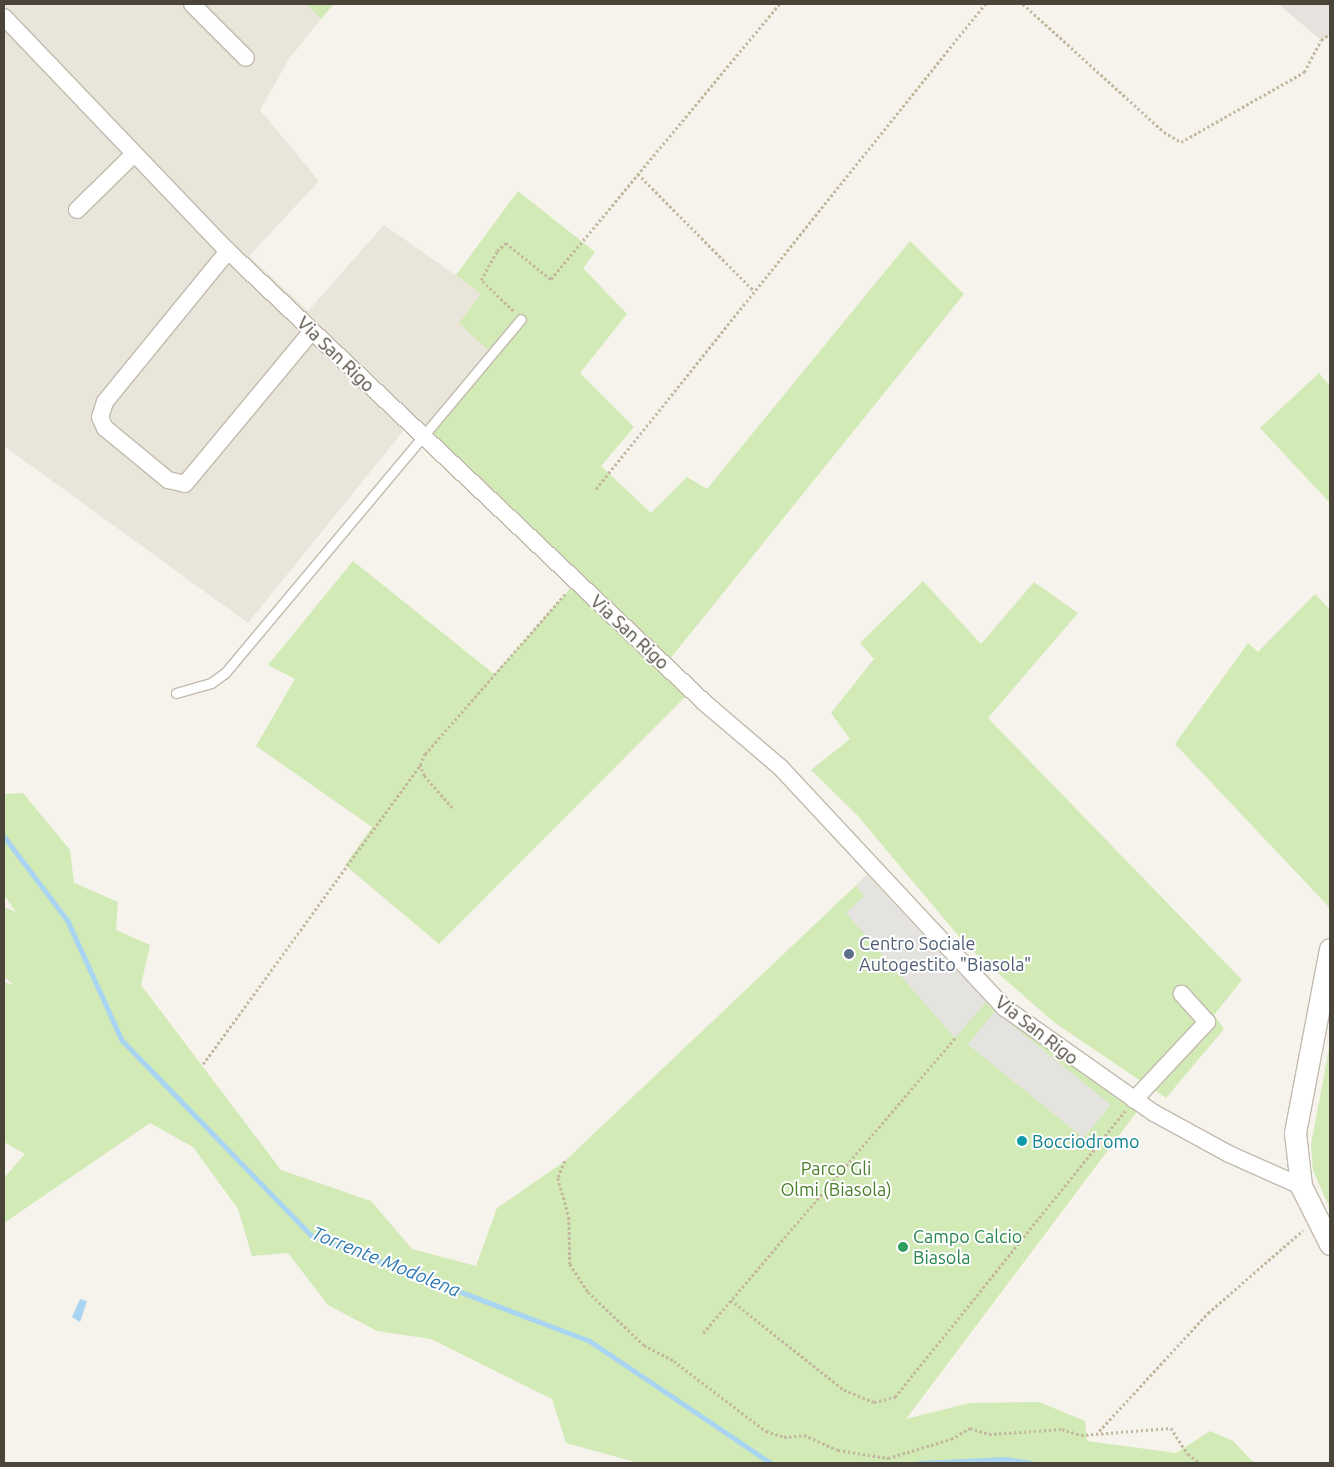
<!DOCTYPE html>
<style>
body{margin:0}
#map{position:relative;width:1334px;height:1467px;overflow:hidden;background:#f6f3ec;font-family:Ubuntu,sans-serif}
div>[style]{position:absolute}
.residential>*{inset:0;background:#eae5da}
.industrial>*{inset:0;background:#e6e2dd}
.green>*{inset:0;background:#d2eab5}
.parking>*{inset:0;background:#e5e3e0;transform-origin:0 0}
.water>*{inset:0;background:#a9d4f2}
.stream>*{height:4.5px;margin:-2.25px;padding:0 2.25px;transform-origin:2.25px;border-radius:2.25px;background:#a9d4f2}
.path>*{height:2.5px;margin-top:-1.25px;transform-origin:0;background:repeating-linear-gradient(90deg,#c4b79f 0 2.5px,transparent 0 5px)}
.roads{filter:drop-shadow(1px 0 #c2bbae) drop-shadow(-1px 0 #c2bbae) drop-shadow(0 1px #c2bbae) drop-shadow(0 -1px #c2bbae)}
.service>*{height:9px;margin:-4.5px;padding:0 4.5px;transform-origin:4.5px;border-radius:4.5px;background:#fff}
.minor>*{height:16px;margin:-8px;padding:0 8px;transform-origin:8px;border-radius:8px;background:#fff}
.tertiary>*{height:21px;margin:-10.5px;padding:0 10.5px;transform-origin:10.5px;border-radius:10.5px;background:#fff}
.dots>*{width:14px;height:14px;translate:-50% -50%;box-sizing:border-box;border:2px solid #fff;border-radius:50%}
span{translate:-50% -50%;white-space:nowrap;text-align:center;line-height:1.15;-webkit-text-stroke:4px #fff;paint-order:stroke}
.street-label{font-size:18px;color:#4b4439}
.service-label{font-size:18px;color:#4e5e75}
.left{translate:0 -50%;text-align:left}
.culture-label{font-size:18px;color:#0d838f}
.park-label{font-size:18px;color:#4a7f2a}
.leisure-label{font-size:18px;color:#27864d}
.water-label{font-size:19px;color:#2e7ab2;font-style:italic}
.frame{position:absolute;inset:0;border:5px solid #4b4439;pointer-events:none}
</style>
<div id="map">
<div class="residential">
<i style="clip-path:polygon(4px 4px,306px 4px,321px 19px,289px 59px,260px 110px,319px 181px,249px 256px,308px 311px,384px 225px,481px 293px,492px 353px,421px 435px,409px 424px,248px 623px,4px 446px)"></i>
</div>
<div class="industrial">
<i style="clip-path:polygon(1278px 4px,1330px 4px,1330px 34px,1321px 40px)"></i>
</div>
<div class="green">
<i style="clip-path:polygon(306px 4px,334px 4px,321px 19px)"></i>
<i style="clip-path:polygon(518px 191px,595px 252px,583px 268px,627px 314px,580px 373px,634px 427px,601px 466px,651px 513px,687px 477px,707px 489px,910px 241px,964px 294px,665px 665px,692px 690px,439px 944px,345px 865px,372px 827px,256px 746px,295px 679px,268px 665px,353px 561px,494px 674px,576px 582px,421px 435px,491px 353px,459px 323px,481px 294px,456px 275px)"></i>
<i style="clip-path:polygon(1319px 373px,1330px 386px,1330px 503px,1260px 428px)"></i>
<i style="clip-path:polygon(923px 581px,981px 644px,1034px 582px,1078px 613px,988px 718px,1242px 980px,1214px 1015px,1224px 1029px,1166px 1098px,1055px 1023px,967px 946px,857px 815px,811px 770px,850px 739px,831px 713px,874px 659px,860px 643px)"></i>
<i style="clip-path:polygon(1315px 594px,1330px 610px,1329px 907px,1175px 744px,1248px 643px,1258px 652px)"></i>
<i style="clip-path:polygon(23px 793px,70px 850px,74px 883px,118px 902px,116px 930px,150px 945px,141px 985px,281px 1170px,371px 1201px,412px 1249px,476px 1266px,497px 1208px,565px 1161px,867px 875px,994px 1011px,1001px 1004px,1142px 1105px,906px 1419px,970px 1403px,1039px 1402px,1085px 1421px,1087px 1441px,1176px 1453px,1210px 1431px,1233px 1441px,1254px 1463px,639px 1463px,566px 1443px,552px 1399px,431px 1339px,377px 1331px,328px 1305px,288px 1253px,252px 1256px,238px 1209px,193px 1147px,150px 1123px,4px 1223px,4px 1178px,25px 1154px,4px 1142px,4px 982px,14px 985px,4px 977px,4px 907px,16px 912px,4px 895px,4px 794px)"></i>
<i style="clip-path:polygon(1330px 1043px,1330px 1209px,1313px 1170px,1311px 1145px)"></i>
</div>
<div class="parking">
<i style="clip-path:polygon(867px 875px,986px 1002px,955px 1038px,846px 913px,864px 896px,856px 885px)"></i>
<i style="left:995px;top:1011px;width:149px;height:43px;rotate:39deg"></i>
</div>
<div class="water">
<i style="clip-path:polygon(80px 1299px,87px 1301px,80px 1322px,72px 1317px)"></i>
</div>
<div class="stream">
<i style="left:4px;top:836px;width:106px;rotate:53deg"></i>
<i style="left:68px;top:921px;width:131px;rotate:65.6deg"></i>
<i style="left:122px;top:1040px;width:272px;rotate:45.9deg"></i>
<i style="left:311px;top:1235px;width:298px;rotate:20.8deg"></i>
<i style="left:590px;top:1341px;width:218px;rotate:34deg"></i>
<i style="left:919px;top:1463px;width:87px;rotate:-2.6deg"></i>
<i style="left:1006px;top:1459px;width:25px;rotate:9deg"></i>
</div>
<div class="path">
<i style="left:1023px;top:4px;width:190px;rotate:42.2deg"></i>
<i style="left:1164px;top:132px;width:20px;rotate:30deg"></i>
<i style="left:1181px;top:142px;width:142px;rotate:-29.6deg"></i>
<i style="left:1304px;top:72px;width:36px;rotate:-62deg"></i>
<i style="left:1321px;top:40px;width:11px;rotate:-34deg"></i>
<i style="left:638px;top:174px;width:165px;rotate:45.2deg"></i>
<i style="left:513px;top:311px;width:45px;rotate:-135.9deg"></i>
<i style="left:481px;top:280px;width:33px;rotate:-61deg"></i>
<i style="left:497px;top:251px;width:12px;rotate:-42deg"></i>
<i style="left:506px;top:243px;width:58px;rotate:38.7deg"></i>
<i style="left:551px;top:279px;width:357px;rotate:-50.3deg"></i>
<i style="left:596px;top:489px;width:622px;rotate:-51.27deg"></i>
<i style="left:452px;top:808px;width:43px;rotate:-131.2deg"></i>
<i style="left:424px;top:776px;width:12px;rotate:-110deg"></i>
<i style="left:420px;top:765px;width:12px;rotate:-66deg"></i>
<i style="left:425px;top:754px;width:215px;rotate:-48.8deg"></i>
<i style="left:203px;top:1064px;width:369px;rotate:-54deg"></i>
<i style="left:565px;top:1161px;width:18px;rotate:112deg"></i>
<i style="left:558px;top:1178px;width:41px;rotate:74.2deg"></i>
<i style="left:569px;top:1217px;width:47px;rotate:88.8deg"></i>
<i style="left:570px;top:1264px;width:33px;rotate:57deg"></i>
<i style="left:588px;top:1292px;width:77px;rotate:43.4deg"></i>
<i style="left:644px;top:1345px;width:34px;rotate:28deg"></i>
<i style="left:674px;top:1361px;width:116px;rotate:37.3deg"></i>
<i style="left:766px;top:1431px;width:19px;rotate:18deg"></i>
<i style="left:784px;top:1437px;width:20px;rotate:-6deg"></i>
<i style="left:804px;top:1435px;width:37px;rotate:24deg"></i>
<i style="left:838px;top:1450px;width:51px;rotate:9.1deg"></i>
<i style="left:888px;top:1458px;width:66px;rotate:-16.8deg"></i>
<i style="left:951px;top:1439px;width:22px;rotate:-30deg"></i>
<i style="left:970px;top:1428px;width:20px;rotate:18deg"></i>
<i style="left:989px;top:1434px;width:73px;rotate:-3.9deg"></i>
<i style="left:1062px;top:1429px;width:20px;rotate:18deg"></i>
<i style="left:1081px;top:1435px;width:90px;rotate:-4.4deg"></i>
<i style="left:1171px;top:1428px;width:31px;rotate:57deg"></i>
<i style="left:1188px;top:1454px;width:15px;rotate:37deg"></i>
<i style="left:731px;top:1300px;width:144px;rotate:38.5deg"></i>
<i style="left:844px;top:1390px;width:32px;rotate:22deg"></i>
<i style="left:874px;top:1402px;width:22px;rotate:-13deg"></i>
<i style="left:895px;top:1397px;width:367px;rotate:-51.2deg"></i>
<i style="left:703px;top:1333px;width:388px;rotate:-49.5deg"></i>
<i style="left:1099px;top:1431px;width:161px;rotate:-47.3deg"></i>
<i style="left:1208px;top:1313px;width:126px;rotate:-41.1deg"></i>
</div>
<div class="roads">
<div class="service">
<i style="left:176px;top:693px;width:36px;rotate:-16deg"></i>
<i style="left:211px;top:683px;width:17px;rotate:-36deg"></i>
<i style="left:225px;top:673px;width:461px;rotate:-50.1deg"></i>
</div>
<div class="minor">
<i style="left:192px;top:4px;width:76px;rotate:45deg"></i>
<i style="left:4px;top:17px;width:324px;rotate:46.3deg"></i>
<i style="left:228px;top:251px;width:657px;rotate:43.46deg"></i>
<i style="left:705px;top:703px;width:99px;rotate:40.5deg"></i>
<i style="left:780px;top:767px;width:330px;rotate:47deg"></i>
<i style="left:1005px;top:1008px;width:182px;rotate:35.2deg"></i>
<i style="left:1154px;top:1113px;width:85px;rotate:28.7deg"></i>
<i style="left:1229px;top:1154px;width:79px;rotate:24deg"></i>
<i style="left:77px;top:210px;width:80px;rotate:-44.5deg"></i>
<i style="left:228px;top:251px;width:195px;rotate:129.2deg"></i>
<i style="left:105px;top:402px;width:16px;rotate:108deg"></i>
<i style="left:100px;top:417px;width:12px;rotate:66deg"></i>
<i style="left:105px;top:428px;width:82px;rotate:39.5deg"></i>
<i style="left:168px;top:480px;width:17px;rotate:13deg"></i>
<i style="left:185px;top:484px;width:199px;rotate:-50.3deg"></i>
<i style="left:1134px;top:1100px;width:107px;rotate:-46.9deg"></i>
<i style="left:1207px;top:1022px;width:38px;rotate:-132deg"></i>
</div>
<div class="tertiary">
<i style="left:1330px;top:949px;width:187px;rotate:100.8deg"></i>
<i style="left:1295px;top:1133px;width:53px;rotate:83.5deg"></i>
<i style="left:1301px;top:1186px;width:65px;rotate:63.4deg"></i>
</div>
</div>
<div class="dots">
<i style="left:849px;top:954px;background:#5c6f8a"></i>
<i style="left:1022px;top:1141px;background:#0f9aa8"></i>
<i style="left:903px;top:1247px;background:#2e9e5b"></i>
</div>
<div class="street-label">
<span style="left:336px;top:354px;rotate:44deg">Via San Rigo</span>
<span style="left:630px;top:632px;rotate:43deg">Via San Rigo</span>
<span style="left:1037px;top:1030px;rotate:38deg">Via San Rigo</span>
</div>
<div class="service-label">
<span class="left" style="left:859px;top:954px">Centro Sociale<br>Autogestito "Biasola"</span>
</div>
<div class="culture-label">
<span class="left" style="left:1032px;top:1141px">Bocciodromo</span>
</div>
<div class="park-label">
<span style="left:836px;top:1179px">Parco Gli<br>Olmi (Biasola)</span>
</div>
<div class="leisure-label">
<span class="left" style="left:913px;top:1247px">Campo Calcio<br>Biasola</span>
</div>
<div class="water-label">
<span style="left:386px;top:1262px;rotate:22deg">Torrente Modolena</span>
</div>
<div class="frame"></div>
</div>
